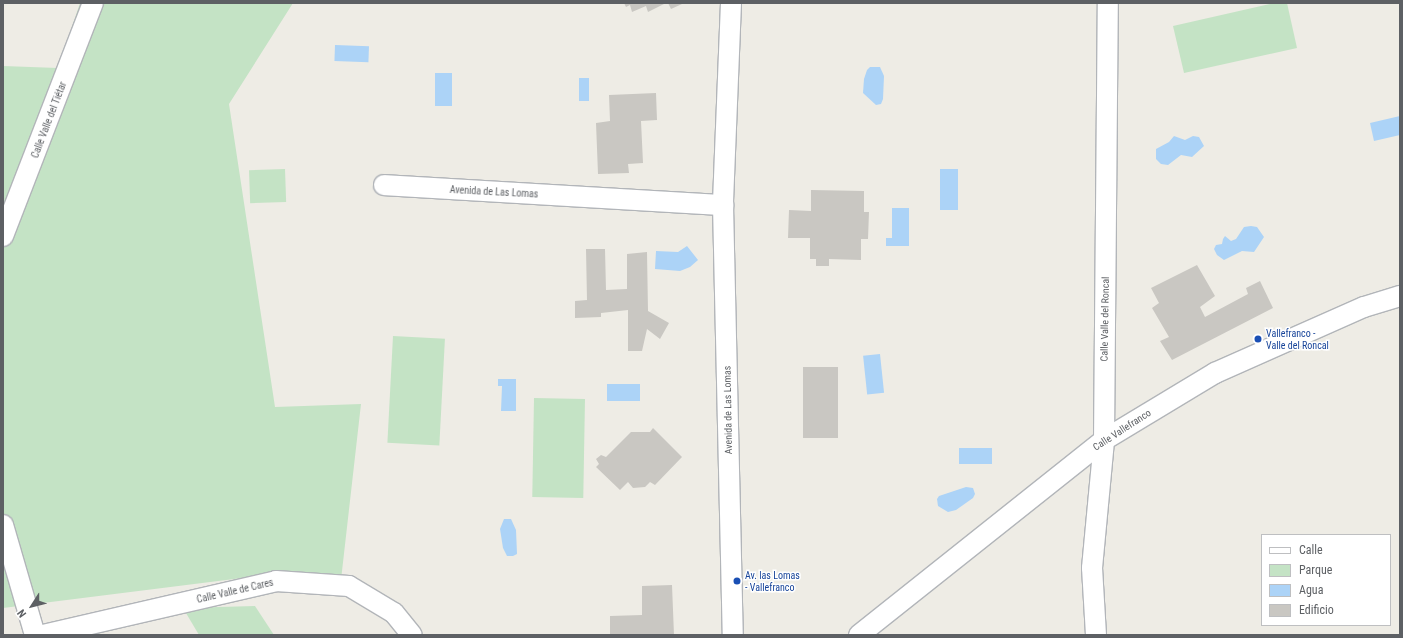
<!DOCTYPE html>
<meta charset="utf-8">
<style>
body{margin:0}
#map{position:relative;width:1403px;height:638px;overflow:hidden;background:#eeece5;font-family:"Roboto Condensed",sans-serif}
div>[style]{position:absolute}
.green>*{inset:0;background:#c4e3c5;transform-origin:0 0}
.water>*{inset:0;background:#acd3f7;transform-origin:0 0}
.building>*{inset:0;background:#c9c7c2;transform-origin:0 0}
.roads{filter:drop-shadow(1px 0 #b2b5b9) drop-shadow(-1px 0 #b2b5b9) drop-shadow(0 1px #b2b5b9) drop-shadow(0 -1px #b2b5b9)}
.minor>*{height:20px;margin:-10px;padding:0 10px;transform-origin:10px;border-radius:10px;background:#fff}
.dots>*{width:11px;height:11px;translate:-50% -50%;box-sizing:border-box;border:2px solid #fff;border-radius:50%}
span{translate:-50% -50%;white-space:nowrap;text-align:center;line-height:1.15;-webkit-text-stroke:3px #fff;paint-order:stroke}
.street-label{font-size:10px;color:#5d6064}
.transit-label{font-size:10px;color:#164399}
.left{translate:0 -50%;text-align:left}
.frame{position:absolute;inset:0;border:4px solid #5d6064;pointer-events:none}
.legend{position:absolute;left:1261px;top:534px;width:130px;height:92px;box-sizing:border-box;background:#fff;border:1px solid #bebfc1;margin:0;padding:5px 7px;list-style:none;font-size:12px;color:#5d6064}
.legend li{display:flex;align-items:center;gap:8px;height:20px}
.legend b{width:20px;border:1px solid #bebfc1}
.north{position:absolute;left:12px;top:586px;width:40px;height:40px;-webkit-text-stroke:3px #fff;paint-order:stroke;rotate:234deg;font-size:11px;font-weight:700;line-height:16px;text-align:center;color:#5d6064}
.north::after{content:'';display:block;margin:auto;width:14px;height:18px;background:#5d6064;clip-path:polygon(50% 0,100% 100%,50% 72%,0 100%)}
</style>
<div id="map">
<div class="green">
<i style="clip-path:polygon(80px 3px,293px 3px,229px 104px,275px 407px,361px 404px,341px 580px,266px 575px,3px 608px,3px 66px,58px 68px)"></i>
<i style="clip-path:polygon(1274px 3px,1287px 3px,1297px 48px,1184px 73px,1173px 26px)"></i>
<i style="left:285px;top:169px;width:33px;height:36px;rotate:88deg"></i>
<i style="left:393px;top:336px;width:52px;height:107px;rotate:3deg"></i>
<i style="left:534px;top:398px;width:51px;height:99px;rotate:1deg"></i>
<i style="clip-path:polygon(255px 606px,274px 635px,199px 635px,183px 608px)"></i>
</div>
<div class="water">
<i style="left:335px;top:45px;width:34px;height:16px;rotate:2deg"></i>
<i style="clip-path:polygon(870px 67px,880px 67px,884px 76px,883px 99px,881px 104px,876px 105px,863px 93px,864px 79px,867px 70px)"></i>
<i style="left:435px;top:73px;width:17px;height:33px"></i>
<i style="left:579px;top:78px;width:10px;height:23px"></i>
<i style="clip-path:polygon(1400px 116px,1400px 135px,1374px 141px,1370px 123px)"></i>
<i style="clip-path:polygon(1174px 136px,1185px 140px,1193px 136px,1199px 137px,1204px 146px,1192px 157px,1181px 155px,1168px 165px,1161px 164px,1156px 159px,1156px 149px,1169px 142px)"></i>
<i style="left:940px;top:169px;width:18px;height:41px"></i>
<i style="clip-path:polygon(892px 208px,909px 208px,909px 246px,886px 246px,886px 238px,892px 238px)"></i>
<i style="clip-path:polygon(1251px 226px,1257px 227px,1264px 237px,1254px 252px,1242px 251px,1224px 260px,1217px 255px,1214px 249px,1216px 245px,1222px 244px,1223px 239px,1225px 236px,1231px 241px,1236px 239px,1244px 227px)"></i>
<i style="clip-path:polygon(687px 246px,698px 260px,690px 267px,680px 271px,655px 269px,656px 251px,678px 252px)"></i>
<i style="left:880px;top:354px;width:39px;height:17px;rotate:84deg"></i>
<i style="clip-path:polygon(498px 379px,516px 379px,516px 411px,501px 411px,502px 386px,498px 386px)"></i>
<i style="left:607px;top:384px;width:33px;height:17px"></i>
<i style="left:959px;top:448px;width:33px;height:16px"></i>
<i style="clip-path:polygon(966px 487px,973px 488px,975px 494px,973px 498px,956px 510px,948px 512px,938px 506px,937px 499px,939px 496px)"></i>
<i style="clip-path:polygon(504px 519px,511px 519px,516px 530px,517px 554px,513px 556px,507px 556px,503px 548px,500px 529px)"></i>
</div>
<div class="building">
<i style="clip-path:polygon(624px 3px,666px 3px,648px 12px,646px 6px,632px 12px,630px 5px,626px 7px)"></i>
<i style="clip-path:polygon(668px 3px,681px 3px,682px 4px,671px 9px)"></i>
<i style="clip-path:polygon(656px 93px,657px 120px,641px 121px,643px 163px,628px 164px,629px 173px,598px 174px,596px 123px,610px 121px,609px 95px)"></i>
<i style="clip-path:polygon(811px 190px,864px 191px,864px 212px,869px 212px,868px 239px,861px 239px,861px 260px,829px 259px,829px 266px,816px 266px,816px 259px,810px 259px,810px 238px,788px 238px,789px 210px,811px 211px)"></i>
<i style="clip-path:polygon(586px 249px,605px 249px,606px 290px,627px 289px,627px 254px,647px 252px,648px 311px,669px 323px,660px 339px,647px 329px,642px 351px,628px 351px,628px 310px,601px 313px,601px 317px,575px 318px,575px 301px,587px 300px)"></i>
<i style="clip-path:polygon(1197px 265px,1215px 296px,1200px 307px,1205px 317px,1248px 294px,1246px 288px,1260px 281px,1273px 308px,1172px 360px,1160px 341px,1169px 337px,1152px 308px,1159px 303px,1151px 288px)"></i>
<i style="left:803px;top:367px;width:35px;height:71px"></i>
<i style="clip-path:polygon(653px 428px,682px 457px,655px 485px,650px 482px,645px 487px,633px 488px,628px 482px,620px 490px,596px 467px,599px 464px,596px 459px,601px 455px,606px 457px,631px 432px,650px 432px)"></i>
<i style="clip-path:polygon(672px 585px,674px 635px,610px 635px,610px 616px,642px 615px,642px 586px)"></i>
</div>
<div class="roads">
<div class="minor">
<i style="left:731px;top:3px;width:202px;rotate:92.3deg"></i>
<i style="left:723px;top:205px;width:430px;rotate:88.7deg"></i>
<i style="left:384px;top:185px;width:340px;rotate:3.4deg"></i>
<i style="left:3px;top:236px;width:250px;rotate:-68.9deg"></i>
<i style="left:3px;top:525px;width:115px;rotate:73.8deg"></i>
<i style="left:43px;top:635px;width:239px;rotate:-13deg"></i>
<i style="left:276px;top:581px;width:73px;rotate:3.9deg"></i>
<i style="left:349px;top:586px;width:52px;rotate:31deg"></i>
<i style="left:394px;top:613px;width:28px;rotate:51deg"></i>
<i style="left:859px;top:635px;width:313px;rotate:-38.5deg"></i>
<i style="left:1104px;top:440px;width:130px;rotate:-31.1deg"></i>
<i style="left:1215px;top:373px;width:163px;rotate:-23.9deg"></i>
<i style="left:1364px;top:307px;width:38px;rotate:-17deg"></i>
<i style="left:1096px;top:635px;width:67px;rotate:-93.4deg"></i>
<i style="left:1092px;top:568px;width:129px;rotate:-84.6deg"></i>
<i style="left:1104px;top:440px;width:437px;rotate:-89.5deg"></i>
</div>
</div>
<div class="dots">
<i style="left:1258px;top:339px;background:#1a4fb4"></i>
<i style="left:737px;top:581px;background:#1a4fb4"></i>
</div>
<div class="street-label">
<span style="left:49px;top:120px;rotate:-69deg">Calle Valle del Tiétar</span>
<span style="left:494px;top:192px;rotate:3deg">Avenida de Las Lomas</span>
<span style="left:1105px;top:319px;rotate:-89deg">Calle Valle del Roncal</span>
<span style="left:728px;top:410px;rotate:-91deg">Avenida de Las Lomas</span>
<span style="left:1122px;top:430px;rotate:-33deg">Calle Vallefranco</span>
<span style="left:235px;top:591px;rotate:-13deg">Calle Valle de Cares</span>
</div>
<div class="transit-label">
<span class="left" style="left:1266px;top:339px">Vallefranco -<br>Valle del Roncal</span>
<span class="left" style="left:745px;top:581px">Av. las Lomas<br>- Vallefranco</span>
</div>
<div class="frame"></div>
<ul class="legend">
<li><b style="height:5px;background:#fff"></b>Calle</li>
<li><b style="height:11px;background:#c4e3c5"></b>Parque</li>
<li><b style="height:11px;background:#acd3f7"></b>Agua</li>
<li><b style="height:11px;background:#c9c7c2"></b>Edificio</li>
</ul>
<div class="north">N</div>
</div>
